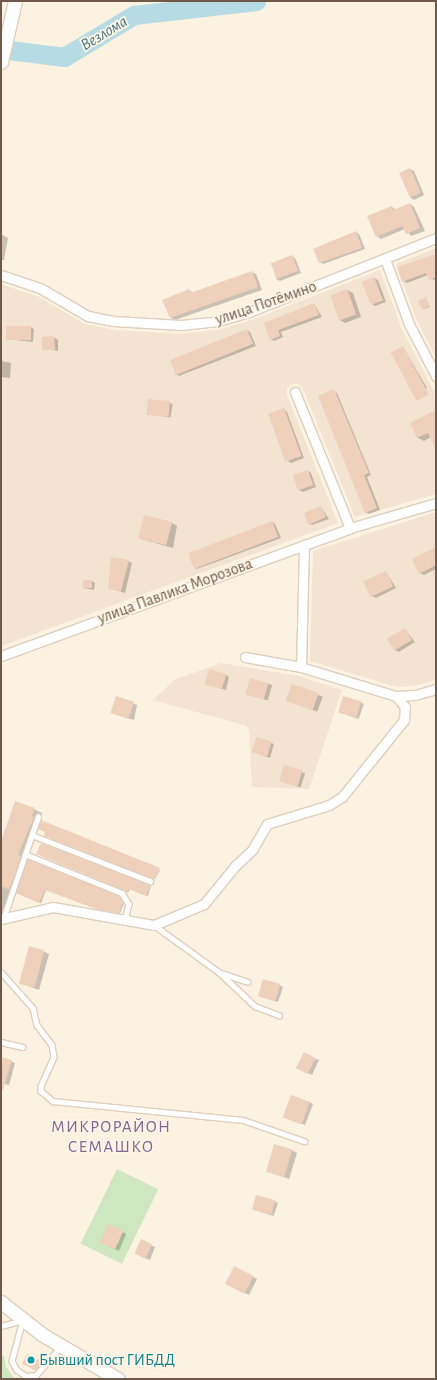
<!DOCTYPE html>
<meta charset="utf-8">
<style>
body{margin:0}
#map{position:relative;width:437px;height:1380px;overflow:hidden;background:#fbf2e1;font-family:"Alegreya Sans",sans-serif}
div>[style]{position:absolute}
.residential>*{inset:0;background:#f2e4d0}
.green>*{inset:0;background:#cfe7c1;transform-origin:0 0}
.shadow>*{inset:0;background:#0003;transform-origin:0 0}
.river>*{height:19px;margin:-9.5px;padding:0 9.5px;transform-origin:9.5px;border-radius:9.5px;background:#b7dbe3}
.building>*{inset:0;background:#efd1bb;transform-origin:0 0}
.roads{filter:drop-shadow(1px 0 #decebe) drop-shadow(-1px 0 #decebe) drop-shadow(0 1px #decebe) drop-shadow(0 -1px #decebe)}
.service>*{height:4.5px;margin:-2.25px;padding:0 2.25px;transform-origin:2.25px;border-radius:2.25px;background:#fff}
.minor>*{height:9px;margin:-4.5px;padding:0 4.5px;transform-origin:4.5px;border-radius:4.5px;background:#fff}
.secondary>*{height:13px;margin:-6.5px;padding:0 6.5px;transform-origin:6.5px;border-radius:6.5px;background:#fff}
.dots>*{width:11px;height:11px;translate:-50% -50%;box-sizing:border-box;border:2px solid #fef6e7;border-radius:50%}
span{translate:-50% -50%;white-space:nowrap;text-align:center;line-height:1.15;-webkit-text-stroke:3.5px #fef6e7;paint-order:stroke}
.street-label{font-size:16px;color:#70594a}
.culture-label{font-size:16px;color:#0d838f}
.left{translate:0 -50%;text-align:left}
.water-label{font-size:17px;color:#457683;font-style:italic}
.neighbourhood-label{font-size:17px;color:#866594;letter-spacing:1px}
.frame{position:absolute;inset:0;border:2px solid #70594a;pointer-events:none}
</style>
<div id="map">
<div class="residential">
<i style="clip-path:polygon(436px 248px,436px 357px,417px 321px,396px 264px)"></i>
<i style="clip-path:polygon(380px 270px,401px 327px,436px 395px,436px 494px,355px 517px,303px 389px,299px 384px,292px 384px,287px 388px,287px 395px,338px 523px,1px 646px,1px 284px,37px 296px,85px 324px,114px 330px,182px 334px,220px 329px,252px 320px)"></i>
<i style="clip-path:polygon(436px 512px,436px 680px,414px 686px,397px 687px,310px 661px,313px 551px)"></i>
<i style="clip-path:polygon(221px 663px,299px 676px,342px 690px,309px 789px,252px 787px,249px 731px,247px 726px,153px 700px,174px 680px)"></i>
</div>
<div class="green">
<i style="left:117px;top:1169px;width:46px;height:83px;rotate:26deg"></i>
<i style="clip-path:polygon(1px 1356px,4px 1356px,6px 1367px,15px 1379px,1px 1379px)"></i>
</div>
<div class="shadow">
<i style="clip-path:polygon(410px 169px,414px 171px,424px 195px,414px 200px,411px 198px)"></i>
<i style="clip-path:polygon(410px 204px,414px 207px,425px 231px,411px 236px,405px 229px,381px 239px,377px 236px,392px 207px,396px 210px)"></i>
<i style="clip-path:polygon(356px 232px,359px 234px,365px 249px,323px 264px,319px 262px)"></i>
<i style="clip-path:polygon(1px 234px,8px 238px,4px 260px,1px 260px)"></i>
<i style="clip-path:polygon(436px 255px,436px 280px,430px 279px,428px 275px,407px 283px,403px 281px)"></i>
<i style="clip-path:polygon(292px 256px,295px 258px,301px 273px,280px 281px,276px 279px)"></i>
<i style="clip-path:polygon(252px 272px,256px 274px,262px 290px,175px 320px,170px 317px,189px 290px,193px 293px)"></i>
<i style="clip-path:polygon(374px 278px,378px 280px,386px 302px,375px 306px,372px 304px)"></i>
<i style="clip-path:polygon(347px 290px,353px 293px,361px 317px,345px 323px,340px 320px)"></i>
<i style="clip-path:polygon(425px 298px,430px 307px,424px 309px,422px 309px)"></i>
<i style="clip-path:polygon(314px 304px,322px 317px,281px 332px,283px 337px,274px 341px,271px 339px,265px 324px)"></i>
<i style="left:1px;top:309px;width:1px;height:13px;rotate:45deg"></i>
<i style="clip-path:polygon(30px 327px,34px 329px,33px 342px,6px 339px)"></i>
<i style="clip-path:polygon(247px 330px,250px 332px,256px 346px,179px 376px,175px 374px)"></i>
<i style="clip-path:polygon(54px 337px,58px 340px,58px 351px,43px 349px,43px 338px)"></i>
<i style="clip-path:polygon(403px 347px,427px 388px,417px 396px)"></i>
<i style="clip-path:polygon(1px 361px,11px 363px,10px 378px,1px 377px)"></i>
<i style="clip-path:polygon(333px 390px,337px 393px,371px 475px,367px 477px,380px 510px,369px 514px,365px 512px)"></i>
<i style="left:149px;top:400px;width:24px;height:14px;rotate:9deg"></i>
<i style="clip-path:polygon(284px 410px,287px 412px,304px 458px,291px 463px,288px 461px)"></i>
<i style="clip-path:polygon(411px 423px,436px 431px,436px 447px,431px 437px,424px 441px,418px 438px)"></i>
<i style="clip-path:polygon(308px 471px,311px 473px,316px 487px,303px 492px,299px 490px)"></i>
<i style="clip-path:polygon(321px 507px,329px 519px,312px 525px,308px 523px,305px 513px)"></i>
<i style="clip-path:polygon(272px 522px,275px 524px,281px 538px,197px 569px,194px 567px)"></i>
<i style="clip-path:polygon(172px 523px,177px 526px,173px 548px,141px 539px)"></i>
<i style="clip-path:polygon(436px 549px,436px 569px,424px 575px,420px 573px)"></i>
<i style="clip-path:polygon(128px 561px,132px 563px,125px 593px,109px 588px)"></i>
<i style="clip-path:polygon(386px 572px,396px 588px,376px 598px,372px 596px)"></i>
<i style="clip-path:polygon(92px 581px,95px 583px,94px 590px,83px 588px)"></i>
<i style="clip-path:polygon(405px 629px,415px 642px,399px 652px,395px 650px)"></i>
<i style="clip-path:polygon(226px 675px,229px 677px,226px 690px,206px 684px)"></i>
<i style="left:251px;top:679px;width:22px;height:16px;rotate:16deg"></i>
<i style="left:292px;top:685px;width:33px;height:16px;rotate:21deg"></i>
<i style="clip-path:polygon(116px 697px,137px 705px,134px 720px,111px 713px)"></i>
<i style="left:344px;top:697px;width:21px;height:16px;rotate:19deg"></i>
<i style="clip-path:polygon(257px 738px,274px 744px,270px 758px,256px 753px)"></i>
<i style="left:285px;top:767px;width:21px;height:15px;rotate:17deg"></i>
<i style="clip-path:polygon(34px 809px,42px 813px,39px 821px,41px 822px,160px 870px,155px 879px,46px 836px,46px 832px,38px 828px,25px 859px,119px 897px,124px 903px,120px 913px,99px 909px,46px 890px,41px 903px,13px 892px,1px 917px,1px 844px)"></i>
<i style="clip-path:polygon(151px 885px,148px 896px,130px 889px,128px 893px,124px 889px)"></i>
<i style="clip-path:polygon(43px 951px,49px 954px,39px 990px,20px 983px)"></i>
<i style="clip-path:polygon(279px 985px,283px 987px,278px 1002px,262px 997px)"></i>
<i style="clip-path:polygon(1px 1058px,15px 1063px,9px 1085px,1px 1083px)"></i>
<i style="clip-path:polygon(316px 1059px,319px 1060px,312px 1075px,301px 1070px)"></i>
<i style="clip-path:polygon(309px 1102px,313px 1104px,305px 1125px,287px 1118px)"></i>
<i style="clip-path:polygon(291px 1150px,297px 1153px,289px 1179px,267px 1171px)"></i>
<i style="left:257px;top:1196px;width:22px;height:14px;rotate:18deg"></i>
<i style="clip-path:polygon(123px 1232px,126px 1234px,119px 1251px,104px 1244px)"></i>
<i style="clip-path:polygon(142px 1241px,155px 1247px,150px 1260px,140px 1256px)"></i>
<i style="clip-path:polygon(235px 1267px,257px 1279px,249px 1295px,230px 1285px)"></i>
<i style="left:27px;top:1355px;width:18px;height:9px;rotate:29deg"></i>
</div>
<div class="river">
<i style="left:1px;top:49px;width:64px;rotate:7.2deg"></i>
<i style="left:64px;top:57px;width:82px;rotate:-31deg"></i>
<i style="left:134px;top:15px;width:123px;rotate:-6.5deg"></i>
</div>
<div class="building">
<i style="left:410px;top:168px;width:27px;height:12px;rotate:66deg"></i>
<i style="clip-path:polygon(410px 203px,420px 228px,406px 234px,402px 226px,376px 237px,367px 216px,392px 206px,393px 210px)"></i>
<i style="clip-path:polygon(356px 231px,362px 248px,319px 263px,313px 249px)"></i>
<i style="clip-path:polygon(436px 254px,436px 277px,429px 280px,426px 273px,402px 282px,397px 267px)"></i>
<i style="left:292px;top:255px;width:17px;height:23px;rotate:69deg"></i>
<i style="clip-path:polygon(252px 271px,258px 287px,170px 318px,162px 300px,189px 289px,190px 293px)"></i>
<i style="left:374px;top:277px;width:25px;height:13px;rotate:69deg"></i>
<i style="left:347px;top:289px;width:27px;height:18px;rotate:70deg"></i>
<i style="left:426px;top:297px;width:10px;height:9px;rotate:66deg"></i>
<i style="clip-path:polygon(314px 303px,319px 315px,278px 330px,280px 336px,270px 340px,264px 323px)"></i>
<i style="left:6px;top:326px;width:25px;height:14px"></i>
<i style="left:247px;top:329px;width:16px;height:83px;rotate:68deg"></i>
<i style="clip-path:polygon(54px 336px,55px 350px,42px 350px,42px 337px)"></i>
<i style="left:403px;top:346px;width:55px;height:14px;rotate:62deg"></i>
<i style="clip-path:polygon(334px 389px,369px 473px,364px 475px,377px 508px,365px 513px,318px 396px)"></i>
<i style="left:148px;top:399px;width:22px;height:16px;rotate:5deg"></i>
<i style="left:284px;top:408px;width:51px;height:17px;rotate:70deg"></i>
<i style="clip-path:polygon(436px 410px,436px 449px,428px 433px,417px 438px,410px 423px)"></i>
<i style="left:308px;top:470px;width:16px;height:16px;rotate:72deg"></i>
<i style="left:321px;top:506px;width:12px;height:19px;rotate:66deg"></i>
<i style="left:144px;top:515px;width:29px;height:24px;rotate:14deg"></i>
<i style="left:272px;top:521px;width:17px;height:90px;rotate:69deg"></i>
<i style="clip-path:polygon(436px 547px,436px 565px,419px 574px,412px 559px)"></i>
<i style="clip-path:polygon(111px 557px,129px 560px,121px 591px,108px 589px)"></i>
<i style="left:386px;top:571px;width:17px;height:25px;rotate:65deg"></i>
<i style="left:83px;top:580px;width:9px;height:8px"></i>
<i style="left:405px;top:628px;width:14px;height:21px;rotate:60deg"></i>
<i style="left:209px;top:669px;width:18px;height:16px;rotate:16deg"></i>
<i style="left:250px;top:678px;width:19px;height:17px;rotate:16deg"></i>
<i style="left:292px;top:684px;width:28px;height:18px;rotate:19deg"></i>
<i style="left:116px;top:696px;width:19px;height:18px;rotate:18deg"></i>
<i style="left:343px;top:696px;width:19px;height:17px;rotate:16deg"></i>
<i style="left:256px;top:737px;width:16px;height:16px;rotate:15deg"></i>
<i style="left:284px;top:765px;width:19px;height:17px;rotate:16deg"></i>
<i style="clip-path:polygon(15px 801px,35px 808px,32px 816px,34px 817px,18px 855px,21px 856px,9px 890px,1px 886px,1px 841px)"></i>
<i style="clip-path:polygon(41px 820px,160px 868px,156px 877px,153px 879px,44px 836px,45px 832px,38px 829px)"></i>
<i style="clip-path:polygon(41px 843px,151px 885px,146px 896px,128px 889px,127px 893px,123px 890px,36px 854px)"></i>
<i style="clip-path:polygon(28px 859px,119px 896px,123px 902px,119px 913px,96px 909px,45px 890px,39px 903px,16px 893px)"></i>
<i style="left:29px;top:946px;width:16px;height:39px;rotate:15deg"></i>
<i style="left:263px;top:979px;width:18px;height:18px;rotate:16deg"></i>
<i style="left:304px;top:1052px;width:13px;height:18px;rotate:27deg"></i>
<i style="clip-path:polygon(1px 1057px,12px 1060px,3px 1090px,1px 1090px)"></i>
<i style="left:291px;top:1095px;width:20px;height:24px;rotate:20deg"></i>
<i style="left:274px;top:1144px;width:19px;height:29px;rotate:16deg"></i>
<i style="left:256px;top:1195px;width:20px;height:15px;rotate:15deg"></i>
<i style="left:108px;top:1224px;width:17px;height:20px;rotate:25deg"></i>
<i style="left:141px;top:1239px;width:12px;height:16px;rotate:24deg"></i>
<i style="left:234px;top:1266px;width:22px;height:20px;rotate:27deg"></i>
<i style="left:27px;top:1354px;width:16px;height:11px;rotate:27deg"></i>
</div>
<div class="roads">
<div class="service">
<i style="left:32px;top:835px;width:127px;rotate:21.3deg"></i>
<i style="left:25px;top:854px;width:105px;rotate:21.9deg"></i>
<i style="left:122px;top:893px;width:13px;rotate:58deg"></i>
<i style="left:129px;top:904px;width:16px;rotate:104deg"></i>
<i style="left:3px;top:919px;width:108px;rotate:-71.1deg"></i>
<i style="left:154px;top:925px;width:80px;rotate:35.9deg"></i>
<i style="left:219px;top:972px;width:50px;rotate:43.4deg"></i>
<i style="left:255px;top:1006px;width:26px;rotate:21deg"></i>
<i style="left:1px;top:972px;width:48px;rotate:48.4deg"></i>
<i style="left:33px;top:1008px;width:17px;rotate:77deg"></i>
<i style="left:37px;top:1025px;width:25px;rotate:53deg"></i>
<i style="left:52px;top:1045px;width:12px;rotate:81deg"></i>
<i style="left:54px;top:1057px;width:32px;rotate:114deg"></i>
<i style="left:41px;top:1086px;width:5px;rotate:90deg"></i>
<i style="left:41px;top:1091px;width:16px;rotate:40deg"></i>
<i style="left:53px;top:1101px;width:191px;rotate:5.7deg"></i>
<i style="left:243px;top:1120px;width:65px;rotate:19deg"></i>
<i style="left:221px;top:973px;width:28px;rotate:18deg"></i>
<i style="left:1px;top:1042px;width:22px;rotate:13deg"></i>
<i style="left:1px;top:1326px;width:23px;rotate:-15deg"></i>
<i style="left:23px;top:1320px;width:42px;rotate:105deg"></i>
<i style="left:12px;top:1361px;width:10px;rotate:61deg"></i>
<i style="left:17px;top:1370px;width:11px;rotate:34deg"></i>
<i style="left:26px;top:1376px;width:10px;rotate:-6deg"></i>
<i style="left:36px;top:1375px;width:37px;rotate:-49deg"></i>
</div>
<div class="minor">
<i style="left:385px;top:259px;width:69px;rotate:69.7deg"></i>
<i style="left:409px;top:324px;width:59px;rotate:62.6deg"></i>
<i style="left:1px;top:275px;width:41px;rotate:18.4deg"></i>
<i style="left:40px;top:288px;width:56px;rotate:30.3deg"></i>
<i style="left:88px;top:316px;width:26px;rotate:11deg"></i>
<i style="left:114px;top:321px;width:67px;rotate:3.4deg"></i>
<i style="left:181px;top:325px;width:37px;rotate:-6deg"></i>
<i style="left:218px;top:321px;width:32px;rotate:-16deg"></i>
<i style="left:249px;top:312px;width:201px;rotate:-21.6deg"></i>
<i style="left:295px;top:392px;width:147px;rotate:68deg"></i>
<i style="left:1px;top:656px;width:372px;rotate:-20.1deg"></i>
<i style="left:350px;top:528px;width:90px;rotate:-16.2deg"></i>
<i style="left:245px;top:657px;width:57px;rotate:10.1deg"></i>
<i style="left:301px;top:667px;width:99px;rotate:17deg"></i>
<i style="left:396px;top:696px;width:19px;rotate:-3deg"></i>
<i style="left:415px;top:695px;width:22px;rotate:-16deg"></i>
<i style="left:301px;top:667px;width:122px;rotate:-88.6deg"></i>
<i style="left:1px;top:919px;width:53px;rotate:-13deg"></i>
<i style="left:53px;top:907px;width:103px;rotate:10.1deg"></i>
<i style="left:154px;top:925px;width:54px;rotate:-22.8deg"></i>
<i style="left:204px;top:904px;width:49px;rotate:-50.8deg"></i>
<i style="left:235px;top:866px;width:23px;rotate:-43deg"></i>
<i style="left:252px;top:850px;width:30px;rotate:-60deg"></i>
<i style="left:267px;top:824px;width:65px;rotate:-17deg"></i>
<i style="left:329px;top:805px;width:15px;rotate:-32deg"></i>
<i style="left:342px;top:797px;width:99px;rotate:-51.2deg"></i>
<i style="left:404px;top:720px;width:13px;rotate:-86deg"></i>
<i style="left:405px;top:707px;width:14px;rotate:-129deg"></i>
</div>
<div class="secondary">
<i style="left:1px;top:62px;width:63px;rotate:-77.1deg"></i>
<i style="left:1px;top:1302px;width:53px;rotate:38.2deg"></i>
<i style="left:43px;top:1335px;width:87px;rotate:30.4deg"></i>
</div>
</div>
<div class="dots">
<i style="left:31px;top:1360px;background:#0f9aa8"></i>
</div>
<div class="street-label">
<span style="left:266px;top:303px;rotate:-19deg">улица Потёмино</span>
<span style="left:175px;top:591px;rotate:-20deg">улица Павлика Морозова</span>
</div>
<div class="culture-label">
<span class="left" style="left:39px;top:1360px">Бывший пост ГИБДД</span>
</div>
<div class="water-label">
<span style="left:104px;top:33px;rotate:-31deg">Везлома</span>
</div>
<div class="neighbourhood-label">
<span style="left:111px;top:1137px">МИКРОРАЙОН<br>СЕМАШКО</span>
</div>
<div class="frame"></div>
</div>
